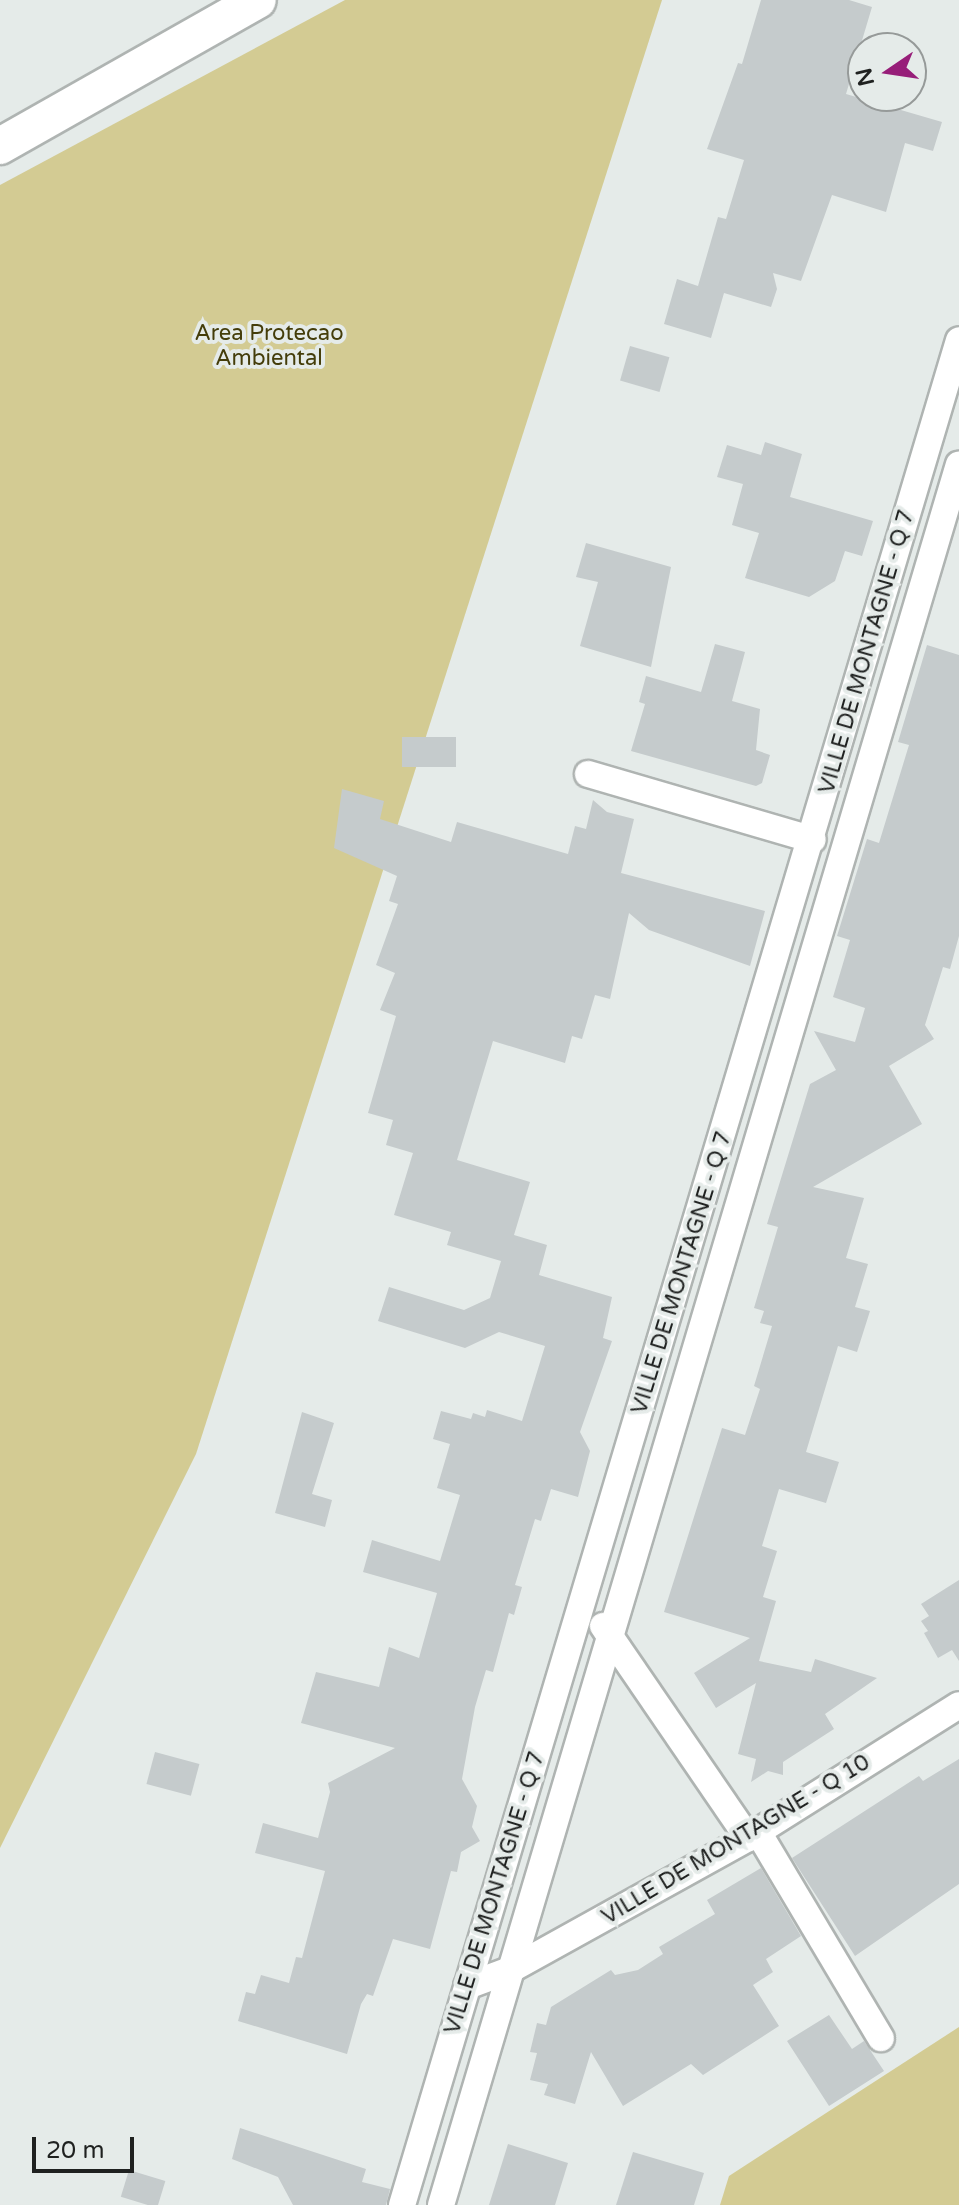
<!DOCTYPE html>
<style>
body{margin:0}
#map{position:relative;width:959px;height:2205px;overflow:hidden;background:#e5ebe9;font-family:"Varela Round",sans-serif}
div>[style]{position:absolute}
.green>*{inset:0;background:#d3cb93}
.building>*{inset:0;background:#c5cbcc;transform-origin:0 0}
.roads{filter:drop-shadow(2px 0 #afb4b2) drop-shadow(-2px 0 #afb4b2) drop-shadow(0 2px #afb4b2) drop-shadow(0 -2px #afb4b2)}
.street>*{height:26px;margin:-13px;padding:0 13px;transform-origin:13px;border-radius:13px;background:#fff}
.secondary>*{height:36px;margin:-18px;padding:0 18px;transform-origin:18px;border-radius:18px;background:#fff}
span{translate:-50% -50%;white-space:nowrap;text-align:center;line-height:1.15;-webkit-text-stroke:8px #e5ebe9;paint-order:stroke}
.park-label{font-size:22px;color:#443d0a}
.street-label{font-size:22px;color:#1f2120}
.north{position:absolute;left:847px;top:32px;width:80px;height:80px;box-sizing:border-box;background:#e5ebe9;border:2px solid #969a99;border-radius:50%;rotate:257deg;font-size:22px;font-weight:700;line-height:32px;text-align:center;color:#1f2120}
.north::after{content:'';display:block;margin:auto;width:28px;height:36px;background:#971e79;clip-path:polygon(50% 0,100% 100%,50% 72%,0 100%)}
.scale{position:absolute;left:32px;top:2137px;width:102px;height:36px;box-sizing:border-box;border:4px solid #1f2120;border-top:0;padding-left:10px;font-size:24px;line-height:28px;white-space:nowrap;color:#1f2120;-webkit-text-stroke:6px #e5ebe9;paint-order:stroke}
</style>
<div id="map">
<div class="green">
<i style="clip-path:polygon(345px 0,662px 0,196px 1454px,0 1848px,0 185px)"></i>
<i style="clip-path:polygon(959px 2027px,959px 2205px,720px 2205px,729px 2176px)"></i>
</div>
<div class="building">
<i style="clip-path:polygon(761px 0,849px 0,872px 7px,846px 94px,942px 122px,933px 151px,905px 143px,886px 212px,832px 195px,801px 281px,773px 273px,777px 289px,771px 307px,724px 293px,711px 338px,664px 324px,677px 279px,698px 286px,718px 217px,726px 219px,744px 160px,707px 149px,738px 63px,742px 64px)"></i>
<i style="left:630px;top:346px;width:41px;height:36px;rotate:16deg"></i>
<i style="clip-path:polygon(765px 442px,802px 454px,790px 497px,873px 521px,862px 556px,845px 551px,835px 581px,809px 597px,745px 578px,759px 533px,732px 525px,743px 484px,717px 477px,727px 445px,761px 455px)"></i>
<i style="clip-path:polygon(586px 543px,671px 567px,651px 667px,580px 646px,598px 582px,576px 577px)"></i>
<i style="clip-path:polygon(715px 644px,745px 652px,732px 701px,760px 709px,756px 750px,770px 755px,762px 783px,756px 786px,631px 751px,645px 704px,639px 702px,646px 676px,701px 692px)"></i>
<i style="clip-path:polygon(927px 645px,959px 655px,959px 936px,950px 969px,943px 967px,925px 1025px,934px 1039px,889px 1066px,922px 1124px,813px 1187px,864px 1198px,846px 1258px,868px 1264px,855px 1307px,870px 1311px,857px 1352px,838px 1346px,806px 1452px,839px 1462px,826px 1503px,779px 1489px,762px 1546px,777px 1551px,763px 1597px,776px 1601px,759px 1661px,811px 1672px,815px 1659px,877px 1678px,825px 1714px,834px 1729px,783px 1762px,783px 1775px,768px 1771px,751px 1782px,756px 1759px,738px 1754px,756px 1683px,716px 1708px,694px 1673px,750px 1638px,664px 1612px,722px 1428px,745px 1435px,760px 1389px,754px 1386px,772px 1326px,760px 1323px,764px 1311px,754px 1308px,778px 1227px,767px 1224px,810px 1084px,836px 1070px,814px 1031px,855px 1042px,865px 1008px,833px 997px,850px 940px,837px 936px,867px 839px,879px 843px,909px 745px,898px 742px)"></i>
<i style="left:402px;top:737px;width:54px;height:30px"></i>
<i style="clip-path:polygon(342px 789px,384px 801px,380px 819px,451px 842px,457px 822px,568px 854px,575px 826px,586px 829px,593px 800px,607px 812px,634px 819px,621px 873px,765px 911px,750px 966px,649px 930px,629px 913px,610px 999px,595px 995px,582px 1039px,572px 1036px,565px 1063px,493px 1041px,457px 1160px,530px 1182px,514px 1235px,547px 1245px,539px 1275px,612px 1297px,603px 1338px,612px 1341px,580px 1432px,590px 1451px,578px 1497px,551px 1489px,541px 1521px,535px 1519px,515px 1585px,522px 1587px,514px 1615px,509px 1613px,493px 1672px,486px 1670px,475px 1707px,462px 1779px,477px 1806px,472px 1827px,480px 1841px,461px 1852px,457px 1872px,451px 1871px,430px 1949px,393px 1939px,373px 1996px,367px 1994px,361px 2004px,347px 2054px,238px 2021px,246px 1992px,255px 1994px,261px 1975px,289px 1983px,296px 1957px,302px 1958px,325px 1871px,255px 1853px,263px 1823px,318px 1838px,330px 1792px,328px 1783px,395px 1748px,301px 1723px,316px 1672px,379px 1687px,389px 1647px,419px 1658px,437px 1593px,363px 1572px,372px 1540px,440px 1561px,460px 1495px,437px 1488px,450px 1444px,433px 1439px,441px 1411px,471px 1419px,473px 1413px,485px 1417px,487px 1410px,522px 1421px,545px 1346px,499px 1332px,465px 1348px,378px 1321px,389px 1287px,464px 1310px,490px 1298px,501px 1261px,447px 1245px,451px 1232px,394px 1215px,413px 1153px,386px 1145px,393px 1120px,368px 1113px,396px 1016px,380px 1010px,395px 973px,376px 965px,398px 904px,389px 901px,397px 876px,334px 848px)"></i>
<i style="clip-path:polygon(302px 1412px,334px 1423px,312px 1494px,332px 1500px,325px 1527px,275px 1513px)"></i>
<i style="clip-path:polygon(959px 1580px,959px 1661px,952px 1650px,938px 1658px,924px 1633px,928px 1631px,921px 1621px,929px 1616px,921px 1604px)"></i>
<i style="left:155px;top:1752px;width:46px;height:33px;rotate:15deg"></i>
<i style="clip-path:polygon(959px 1759px,959px 1884px,855px 1956px,792px 1858px,919px 1776px,923px 1781px)"></i>
<i style="clip-path:polygon(761px 1868px,801px 1936px,766px 1959px,773px 1972px,753px 1985px,779px 2026px,703px 2075px,691px 2064px,623px 2106px,591px 2052px,575px 2104px,544px 2095px,548px 2084px,530px 2080px,537px 2053px,530px 2052px,537px 2023px,546px 2025px,551px 2007px,611px 1970px,615px 1975px,638px 1970px,663px 1954px,659px 1947px,715px 1914px,707px 1900px)"></i>
<i style="clip-path:polygon(829px 2015px,852px 2049px,864px 2041px,884px 2071px,829px 2106px,787px 2041px)"></i>
<i style="clip-path:polygon(240px 2128px,366px 2169px,362px 2182px,390px 2189px,386px 2205px,293px 2205px,278px 2177px,232px 2159px)"></i>
<i style="clip-path:polygon(508px 2144px,568px 2163px,555px 2205px,489px 2205px)"></i>
<i style="clip-path:polygon(633px 2152px,704px 2173px,694px 2205px,616px 2205px)"></i>
<i style="left:129px;top:2170px;width:38px;height:28px;rotate:17deg"></i>
</div>
<div class="roads">
<div class="street">
<i style="left:588px;top:774px;width:234px;rotate:16.3deg"></i>
<i style="left:603px;top:1626px;width:257px;rotate:55.6deg"></i>
<i style="left:758px;top:1832px;width:240px;rotate:59.2deg"></i>
<i style="left:467px;top:1986px;width:46px;rotate:-20.4deg"></i>
<i style="left:510px;top:1970px;width:272px;rotate:-29deg"></i>
<i style="left:748px;top:1838px;width:249px;rotate:-32.2deg"></i>
<i style="left:402px;top:2205px;width:1946px;rotate:-73.37deg"></i>
<i style="left:441px;top:2205px;width:1816px;rotate:-73.43deg"></i>
</div>
<div class="secondary">
<i style="left:0;top:146px;width:296px;rotate:-29.5deg"></i>
</div>
</div>
<div class="park-label">
<span style="left:269px;top:346px">Area Protecao<br>Ambiental</span>
</div>
<div class="street-label">
<span style="left:867px;top:652px;rotate:-74deg">VILLE DE MONTAGNE - Q 7</span>
<span style="left:682px;top:1273px;rotate:-73deg">VILLE DE MONTAGNE - Q 7</span>
<span style="left:736px;top:1840px;rotate:-31deg">VILLE DE MONTAGNE - Q 10</span>
<span style="left:495px;top:1893px;rotate:-73deg">VILLE DE MONTAGNE - Q 7</span>
</div>
<div class="north">N</div>
<div class="scale">20 m</div>
</div>
